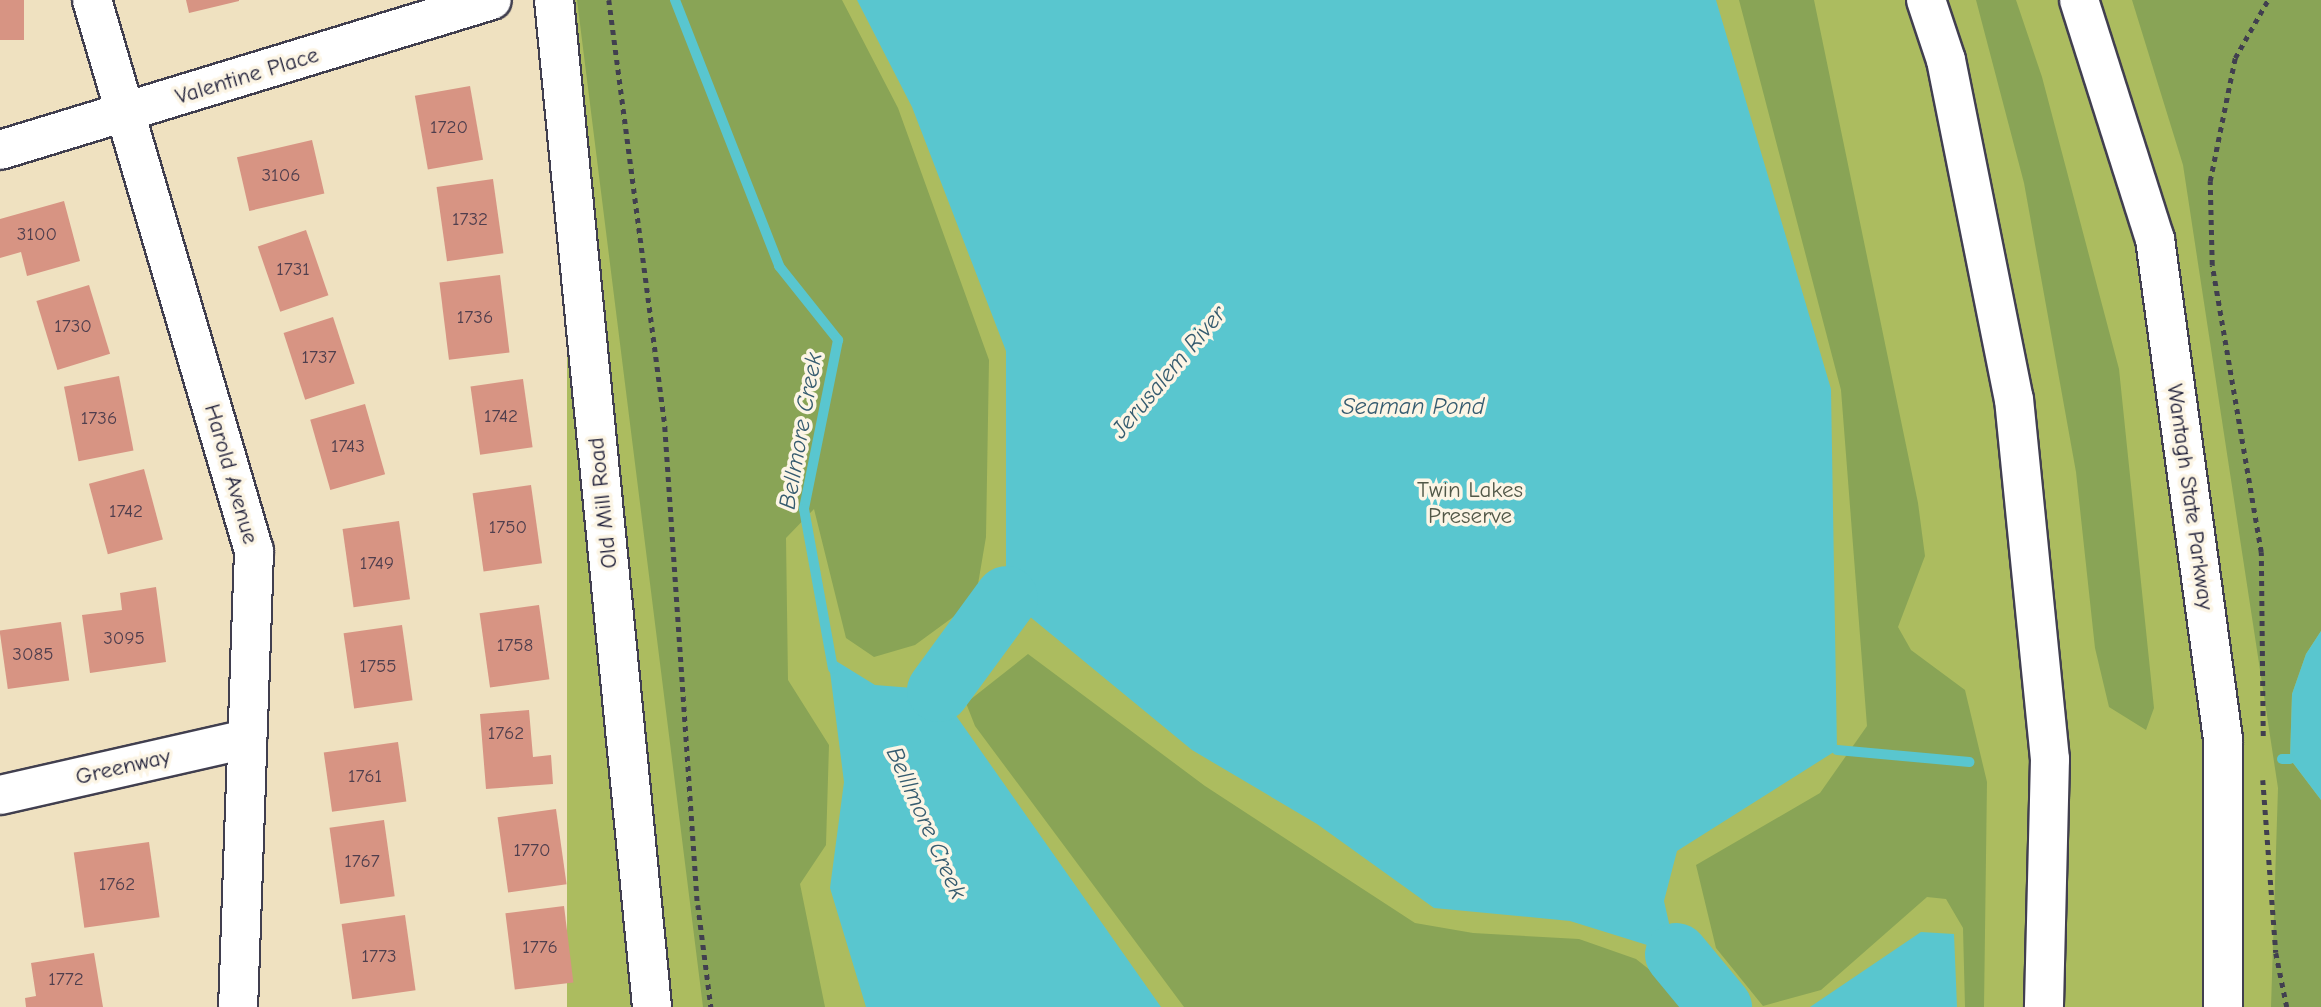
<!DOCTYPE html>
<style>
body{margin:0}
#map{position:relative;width:2321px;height:1007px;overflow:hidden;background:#efe1c0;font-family:"Comic Neue",sans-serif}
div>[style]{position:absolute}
.green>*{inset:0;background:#acbc5f;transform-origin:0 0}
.forest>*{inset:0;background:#89a456}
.water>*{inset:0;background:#59c6cf}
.stream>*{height:10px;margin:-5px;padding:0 5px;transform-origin:5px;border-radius:5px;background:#59c6cf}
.river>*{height:63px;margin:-31.5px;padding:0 31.5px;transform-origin:31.5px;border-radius:31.5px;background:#59c6cf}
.building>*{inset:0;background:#d79483;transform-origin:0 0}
.path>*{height:4.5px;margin-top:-2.25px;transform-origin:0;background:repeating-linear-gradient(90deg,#413f4f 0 5px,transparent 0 10px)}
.roads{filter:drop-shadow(2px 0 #413f4f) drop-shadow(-2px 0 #413f4f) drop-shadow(0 2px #413f4f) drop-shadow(0 -2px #413f4f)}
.minor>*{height:38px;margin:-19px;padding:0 19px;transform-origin:19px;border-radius:19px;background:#fff}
.tertiary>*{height:38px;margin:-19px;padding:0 19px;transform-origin:19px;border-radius:19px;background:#fff}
.motorway>*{height:38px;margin:-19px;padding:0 19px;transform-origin:19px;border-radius:19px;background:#fff}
span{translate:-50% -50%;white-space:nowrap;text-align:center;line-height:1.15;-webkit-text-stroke:7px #fcf5e5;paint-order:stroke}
.number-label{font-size:19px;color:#4f3e4d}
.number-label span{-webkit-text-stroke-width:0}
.street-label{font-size:23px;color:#22223b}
.park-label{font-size:23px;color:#525848}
.water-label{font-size:24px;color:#355b6f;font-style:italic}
</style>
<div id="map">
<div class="green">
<i style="left:567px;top:0;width:1754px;height:1012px"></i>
</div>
<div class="forest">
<i style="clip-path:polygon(577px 0,842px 0,898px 108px,989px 360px,986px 537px,977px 590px,956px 615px,915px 645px,874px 657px,846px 638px,814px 509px,786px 538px,788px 680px,829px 745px,826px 845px,800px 884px,825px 1007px,703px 1007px)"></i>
<i style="clip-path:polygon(1739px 0,1814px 0,1918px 503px,1925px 556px,1898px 627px,1911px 650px,1965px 690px,1987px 782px,1984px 1007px,1965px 1007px,1963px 928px,1946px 899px,1927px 897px,1821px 990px,1763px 1006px,1716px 948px,1696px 865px,1820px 793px,1867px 726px,1841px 390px)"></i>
<i style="clip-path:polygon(1976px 0,2016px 0,2042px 77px,2119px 369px,2154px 708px,2146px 730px,2109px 707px,2095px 648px,2076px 472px,2024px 183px)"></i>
<i style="clip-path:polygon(2132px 0,2321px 0,2321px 631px,2306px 654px,2292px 694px,2290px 759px,2321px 800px,2321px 1007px,2271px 1007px,2278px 788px,2183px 165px)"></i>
<i style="clip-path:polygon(1028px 654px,1205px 786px,1415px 923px,1473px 933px,1579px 939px,1636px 959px,1697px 1007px,1184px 1007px,975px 726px,966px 703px)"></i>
</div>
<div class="water">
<i style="clip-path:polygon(857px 0,1716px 0,1831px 389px,1837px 750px,1677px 851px,1664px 901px,1676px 954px,1570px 921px,1434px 908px,1317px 824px,1192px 750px,1006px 597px,1006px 351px,912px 107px)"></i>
<i style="clip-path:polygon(2321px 631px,2321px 800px,2290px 759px,2292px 694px,2306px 654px)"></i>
<i style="clip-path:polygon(828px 656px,875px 685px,938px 690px,1161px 1007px,866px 1007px,830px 888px,844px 782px)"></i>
<i style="clip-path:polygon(1921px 932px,1954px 934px,1957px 1007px,1810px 1007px)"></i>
</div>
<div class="stream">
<i style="left:675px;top:0;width:286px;rotate:68.6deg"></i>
<i style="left:779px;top:266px;width:95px;rotate:51.4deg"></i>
<i style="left:838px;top:340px;width:172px;rotate:101.4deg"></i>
<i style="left:804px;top:509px;width:162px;rotate:79.7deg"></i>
<i style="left:933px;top:701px;width:141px;rotate:-54.5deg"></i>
<i style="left:1837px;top:750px;width:133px;rotate:5.2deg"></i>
<i style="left:2282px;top:759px;width:8px"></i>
</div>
<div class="river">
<i style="left:938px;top:690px;width:115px;rotate:-53.8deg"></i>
<i style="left:1676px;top:954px;width:69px;rotate:50.3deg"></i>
</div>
<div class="building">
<i style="left:0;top:0;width:24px;height:40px"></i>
<i style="clip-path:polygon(186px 0,239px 0,239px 1px,189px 13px)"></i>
<i style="left:470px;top:86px;width:75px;height:56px;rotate:80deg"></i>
<i style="left:312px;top:140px;width:55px;height:77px;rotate:77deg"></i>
<i style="left:493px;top:179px;width:75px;height:57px;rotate:82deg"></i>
<i style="clip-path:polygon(64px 201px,80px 261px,27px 276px,21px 252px,0 258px,0 219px)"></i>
<i style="left:306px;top:230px;width:69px;height:51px;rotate:71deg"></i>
<i style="left:500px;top:275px;width:78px;height:61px;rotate:83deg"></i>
<i style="left:89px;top:285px;width:72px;height:55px;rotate:73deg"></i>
<i style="left:333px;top:317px;width:70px;height:52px;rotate:72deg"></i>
<i style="left:119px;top:376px;width:76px;height:56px;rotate:79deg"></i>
<i style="left:523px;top:379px;width:69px;height:53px;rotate:82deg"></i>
<i style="left:365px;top:404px;width:73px;height:57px;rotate:74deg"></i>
<i style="left:144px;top:469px;width:73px;height:57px;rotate:75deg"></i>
<i style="left:531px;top:485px;width:79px;height:59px;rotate:82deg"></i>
<i style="left:399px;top:521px;width:79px;height:57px;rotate:82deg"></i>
<i style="clip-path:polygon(156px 587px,166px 662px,90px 673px,82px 615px,122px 610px,120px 593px)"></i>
<i style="left:539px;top:605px;width:75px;height:60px;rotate:82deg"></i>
<i style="left:61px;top:622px;width:59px;height:62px;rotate:82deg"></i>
<i style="left:402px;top:625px;width:76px;height:59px;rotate:82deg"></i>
<i style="clip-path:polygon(529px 710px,533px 757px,551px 755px,553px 784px,486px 789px,480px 714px)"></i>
<i style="left:398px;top:742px;width:60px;height:75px;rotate:82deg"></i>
<i style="left:556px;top:809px;width:76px;height:59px;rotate:82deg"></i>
<i style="left:384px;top:820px;width:77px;height:55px;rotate:82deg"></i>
<i style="left:149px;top:842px;width:76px;height:76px;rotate:82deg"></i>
<i style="left:564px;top:906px;width:77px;height:59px;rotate:83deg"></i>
<i style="left:405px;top:915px;width:76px;height:64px;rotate:82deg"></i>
<i style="clip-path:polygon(94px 953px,103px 1007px,26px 1007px,25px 998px,36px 996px,31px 963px)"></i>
</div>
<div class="path">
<i style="left:609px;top:0;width:431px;rotate:82.5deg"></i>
<i style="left:665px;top:427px;width:479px;rotate:86.1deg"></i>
<i style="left:698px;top:905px;width:103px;rotate:82.7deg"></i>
<i style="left:2263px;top:736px;width:184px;rotate:-90.6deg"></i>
<i style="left:2261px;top:552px;width:291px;rotate:-99.7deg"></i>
<i style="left:2212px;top:265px;width:84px;rotate:-91.4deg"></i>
<i style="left:2210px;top:181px;width:126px;rotate:-78.5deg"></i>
<i style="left:2235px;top:58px;width:67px;rotate:-60.4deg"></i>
<i style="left:2263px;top:780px;width:173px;rotate:85.7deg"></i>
<i style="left:2276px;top:953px;width:55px;rotate:78.5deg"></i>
</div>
<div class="roads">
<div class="minor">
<i style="left:92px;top:0;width:574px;rotate:73.62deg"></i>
<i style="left:254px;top:551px;width:456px;rotate:92deg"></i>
<i style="left:0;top:150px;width:514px;rotate:-16.96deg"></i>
<i style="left:0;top:795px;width:253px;rotate:-12.8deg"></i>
</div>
<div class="tertiary">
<i style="left:554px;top:0;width:1012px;rotate:84.44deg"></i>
</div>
<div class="motorway">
<i style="left:1926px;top:0;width:63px;rotate:71.6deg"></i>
<i style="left:1946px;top:60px;width:346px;rotate:78.7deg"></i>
<i style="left:2014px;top:399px;width:362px;rotate:84.3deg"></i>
<i style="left:2050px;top:759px;width:248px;rotate:91.4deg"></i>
<i style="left:2079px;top:0;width:251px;rotate:72.4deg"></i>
<i style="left:2155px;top:239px;width:505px;rotate:82.26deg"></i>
<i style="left:2223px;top:739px;width:268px;rotate:90deg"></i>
</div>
</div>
<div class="number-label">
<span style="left:449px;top:128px">1720</span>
<span style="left:281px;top:176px">3106</span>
<span style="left:470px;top:220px">1732</span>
<span style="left:37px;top:235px">3100</span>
<span style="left:293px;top:270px">1731</span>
<span style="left:475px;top:318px">1736</span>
<span style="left:73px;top:327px">1730</span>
<span style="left:319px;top:358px">1737</span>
<span style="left:501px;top:417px">1742</span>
<span style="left:99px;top:419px">1736</span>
<span style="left:348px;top:447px">1743</span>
<span style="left:126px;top:512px">1742</span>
<span style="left:508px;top:528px">1750</span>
<span style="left:377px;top:564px">1749</span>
<span style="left:124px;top:639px">3095</span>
<span style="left:515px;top:646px">1758</span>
<span style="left:33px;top:655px">3085</span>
<span style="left:378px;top:667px">1755</span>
<span style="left:506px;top:734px">1762</span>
<span style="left:365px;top:777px">1761</span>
<span style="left:532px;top:851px">1770</span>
<span style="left:362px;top:862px">1767</span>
<span style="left:117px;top:885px">1762</span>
<span style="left:540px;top:948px">1776</span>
<span style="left:379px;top:957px">1773</span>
<span style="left:66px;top:980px">1772</span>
</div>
<div class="street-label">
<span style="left:247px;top:76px;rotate:-17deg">Valentine Place</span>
<span style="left:231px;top:474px;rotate:74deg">Harold Avenue</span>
<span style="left:2190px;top:497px;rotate:82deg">Wantagh State Parkway</span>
<span style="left:603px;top:503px;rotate:-96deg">Old Mill Road</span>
<span style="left:123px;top:767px;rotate:-13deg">Greenway</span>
</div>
<div class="park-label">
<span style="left:1470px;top:503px">Twin Lakes<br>Preserve</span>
</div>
<div class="water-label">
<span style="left:1169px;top:372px;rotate:-50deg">Jerusalem River</span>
<span style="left:1413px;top:407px">Seaman Pond</span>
<span style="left:801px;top:431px;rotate:-80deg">Bellmore Creek</span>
<span style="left:926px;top:823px;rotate:66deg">Belllmore Creek</span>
</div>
</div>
